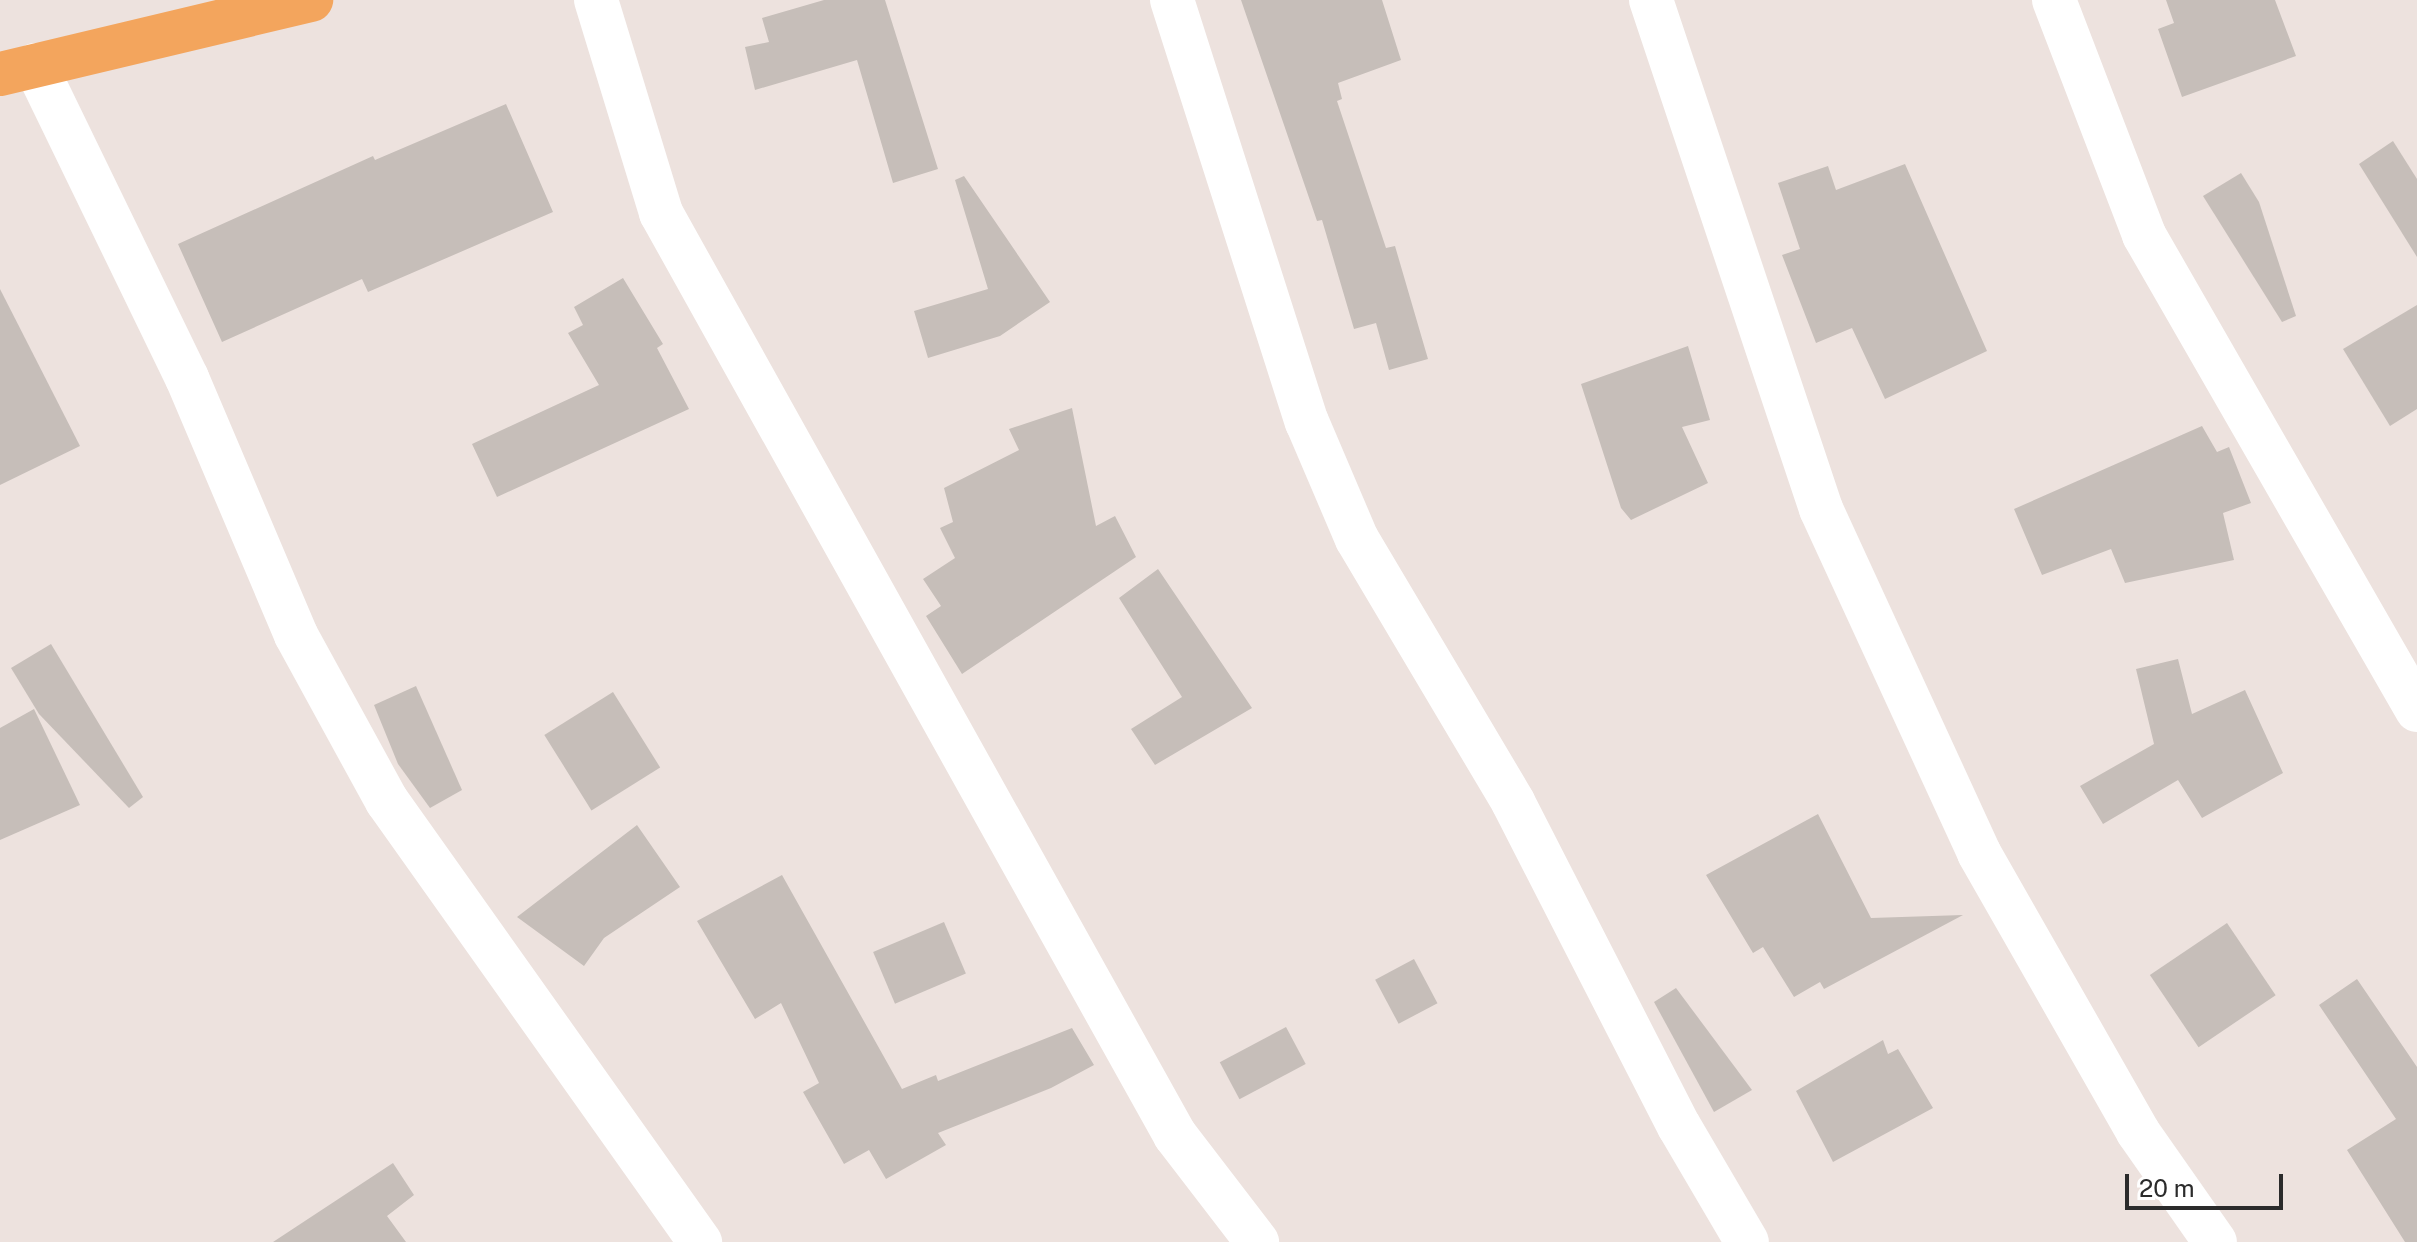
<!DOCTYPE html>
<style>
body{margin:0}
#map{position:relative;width:2417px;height:1242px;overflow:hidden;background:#ede2de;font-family:"Public Sans",sans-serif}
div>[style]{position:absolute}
.building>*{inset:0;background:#c6beb9;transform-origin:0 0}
.minor>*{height:44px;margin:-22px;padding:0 22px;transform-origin:22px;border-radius:22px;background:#fff}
.primary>*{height:44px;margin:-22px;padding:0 22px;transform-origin:22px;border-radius:22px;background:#f3a55d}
span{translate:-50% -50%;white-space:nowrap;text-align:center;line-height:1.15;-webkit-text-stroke:7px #fff;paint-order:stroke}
.scale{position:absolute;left:2125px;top:1174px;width:158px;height:36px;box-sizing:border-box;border:4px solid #2b2b2b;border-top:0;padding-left:10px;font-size:24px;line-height:28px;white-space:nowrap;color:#2b2b2b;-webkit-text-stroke:6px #fff;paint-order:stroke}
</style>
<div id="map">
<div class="building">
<i style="clip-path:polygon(824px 0,885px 0,938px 169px,893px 183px,857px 60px,755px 90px,745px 47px,769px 42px,762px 18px)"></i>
<i style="clip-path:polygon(1241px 0,1382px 0,1401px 60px,1338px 83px,1342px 99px,1337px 101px,1386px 248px,1395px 246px,1428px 359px,1389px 370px,1376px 323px,1354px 329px,1322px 220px,1317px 221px)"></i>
<i style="clip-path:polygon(2166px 0,2275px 0,2296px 56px,2182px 97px,2158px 29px,2174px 23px)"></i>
<i style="clip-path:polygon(506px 104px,553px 212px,368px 292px,362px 279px,222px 342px,178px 244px,373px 156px,375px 160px)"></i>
<i style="clip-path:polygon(2393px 141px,2417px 179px,2417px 257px,2359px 164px)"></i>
<i style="clip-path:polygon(1905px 164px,1987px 351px,1885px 399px,1852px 328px,1816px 343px,1782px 255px,1800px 249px,1778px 183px,1828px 166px,1836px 190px)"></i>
<i style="clip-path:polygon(2241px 173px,2259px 202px,2296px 316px,2282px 322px,2203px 196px)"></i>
<i style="clip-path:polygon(964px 176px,1050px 302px,1000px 336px,928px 358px,914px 311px,988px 289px,955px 180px)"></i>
<i style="clip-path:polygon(623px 278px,663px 344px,657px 348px,689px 409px,497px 497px,472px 444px,599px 385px,568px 333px,583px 325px,574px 307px)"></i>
<i style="clip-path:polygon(0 289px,80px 446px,0 485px)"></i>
<i style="clip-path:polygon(2417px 305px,2417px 409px,2390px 426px,2343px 349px)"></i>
<i style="clip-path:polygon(1688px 346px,1710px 420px,1682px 427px,1708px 483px,1631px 520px,1621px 508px,1581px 384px)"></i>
<i style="clip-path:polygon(1072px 408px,1096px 526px,1115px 516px,1136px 557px,962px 674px,926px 616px,941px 606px,923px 579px,955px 558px,940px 528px,953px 522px,944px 488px,1019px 450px,1009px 429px)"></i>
<i style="clip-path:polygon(2202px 426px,2217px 452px,2229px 447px,2251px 503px,2223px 513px,2234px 560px,2125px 583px,2111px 549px,2042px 575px,2014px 509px)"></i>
<i style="clip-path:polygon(1158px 569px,1252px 708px,1155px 765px,1131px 729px,1182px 697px,1119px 598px)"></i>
<i style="clip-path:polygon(51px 644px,143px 797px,129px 808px,39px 714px,11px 668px)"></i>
<i style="clip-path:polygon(2178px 659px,2192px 714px,2245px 690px,2283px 773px,2202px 818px,2178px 780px,2103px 824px,2080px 786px,2154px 744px,2136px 669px)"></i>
<i style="clip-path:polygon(416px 686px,462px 790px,430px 808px,398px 764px,374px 705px)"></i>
<i style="left:613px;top:692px;width:89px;height:81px;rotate:58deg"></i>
<i style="clip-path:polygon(34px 709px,80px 805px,0 840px,0 728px)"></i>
<i style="clip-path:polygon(1818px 814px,1871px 918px,1963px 915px,1824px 989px,1820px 982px,1794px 997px,1763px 947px,1753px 953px,1706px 875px)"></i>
<i style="clip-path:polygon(637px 825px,680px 887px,604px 938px,584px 966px,517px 917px)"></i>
<i style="clip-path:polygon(782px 875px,902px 1089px,936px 1075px,938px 1081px,1072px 1028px,1094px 1065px,1051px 1088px,938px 1133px,946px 1145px,886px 1179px,869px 1150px,844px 1164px,803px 1092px,819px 1083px,781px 1003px,755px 1019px,697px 921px)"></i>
<i style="left:944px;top:922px;width:56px;height:77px;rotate:67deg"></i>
<i style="left:2227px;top:923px;width:87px;height:93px;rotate:56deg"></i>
<i style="left:1414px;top:959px;width:50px;height:44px;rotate:62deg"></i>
<i style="clip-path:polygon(2357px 979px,2417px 1067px,2417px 1242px,2405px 1242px,2347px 1150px,2396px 1119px,2319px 1005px)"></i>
<i style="clip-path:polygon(1676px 988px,1752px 1090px,1714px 1112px,1654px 1002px)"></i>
<i style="left:1286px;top:1027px;width:42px;height:75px;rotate:62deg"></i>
<i style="clip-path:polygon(1883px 1040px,1888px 1054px,1898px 1049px,1933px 1108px,1833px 1162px,1796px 1091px)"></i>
<i style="clip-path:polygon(393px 1163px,414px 1195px,387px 1216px,406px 1242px,273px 1242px)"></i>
</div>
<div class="minor">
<i style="left:596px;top:0;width:223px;rotate:73deg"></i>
<i style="left:661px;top:213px;width:1056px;rotate:60.86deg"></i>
<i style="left:1175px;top:1135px;width:135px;rotate:52.5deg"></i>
<i style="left:1172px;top:0;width:443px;rotate:72.3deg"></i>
<i style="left:1307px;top:422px;width:127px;rotate:66.9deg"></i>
<i style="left:1357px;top:539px;width:306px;rotate:59.3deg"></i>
<i style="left:1513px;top:802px;width:364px;rotate:62.9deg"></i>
<i style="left:1679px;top:1126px;width:134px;rotate:59.6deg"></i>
<i style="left:1651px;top:0;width:537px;rotate:71.53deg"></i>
<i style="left:1821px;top:509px;width:379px;rotate:65.3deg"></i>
<i style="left:1979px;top:853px;width:321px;rotate:60.3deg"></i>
<i style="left:2138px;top:1132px;width:134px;rotate:55deg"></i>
<i style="left:2054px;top:0;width:252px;rotate:69deg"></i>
<i style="left:2144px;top:235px;width:548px;rotate:60.11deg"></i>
<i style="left:35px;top:65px;width:348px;rotate:64.1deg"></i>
<i style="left:187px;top:378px;width:279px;rotate:67deg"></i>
<i style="left:296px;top:635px;width:189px;rotate:61.3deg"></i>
<i style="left:387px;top:801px;width:541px;rotate:54.63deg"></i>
</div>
<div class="primary">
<i style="left:0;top:74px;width:320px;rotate:-13.4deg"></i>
</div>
<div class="scale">20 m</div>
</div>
